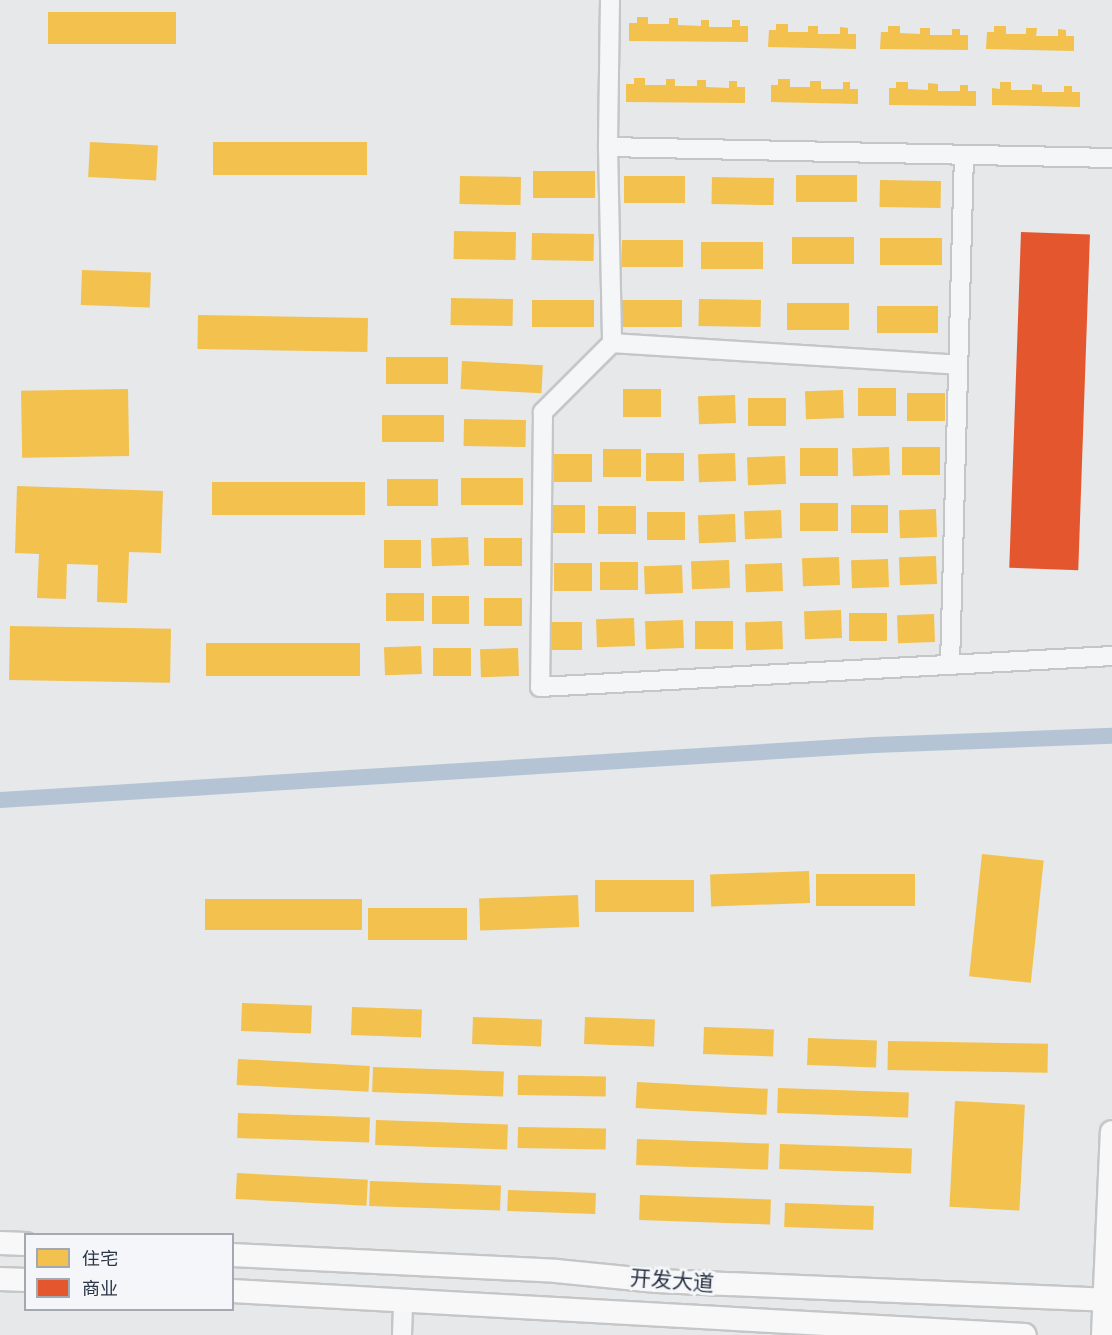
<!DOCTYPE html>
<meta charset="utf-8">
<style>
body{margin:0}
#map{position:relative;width:1112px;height:1335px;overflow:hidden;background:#e6e8ea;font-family:Poppins,"Noto Sans SC",sans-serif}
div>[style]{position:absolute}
.homes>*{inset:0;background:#f2c14e;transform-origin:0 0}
.shops>*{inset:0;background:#e4572e;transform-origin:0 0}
.canal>*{height:16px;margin:-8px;padding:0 8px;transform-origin:8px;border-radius:8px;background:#b4c4d5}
.roads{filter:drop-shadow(2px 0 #c4c6c8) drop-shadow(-2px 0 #c4c6c8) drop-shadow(0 2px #c4c6c8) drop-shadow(0 -2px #c4c6c8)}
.minor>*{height:18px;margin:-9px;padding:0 9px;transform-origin:9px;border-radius:9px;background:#f5f6f7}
.major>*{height:22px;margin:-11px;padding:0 11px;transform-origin:11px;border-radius:11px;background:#f8f8f8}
span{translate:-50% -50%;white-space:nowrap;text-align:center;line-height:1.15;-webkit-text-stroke:6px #f4f6f9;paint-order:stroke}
.street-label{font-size:21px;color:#2b3445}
.legend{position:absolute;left:24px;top:1233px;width:210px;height:78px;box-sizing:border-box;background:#f4f6f9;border:2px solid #a4a8b1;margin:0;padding:8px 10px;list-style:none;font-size:18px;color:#2b3445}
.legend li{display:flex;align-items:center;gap:12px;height:30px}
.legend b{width:30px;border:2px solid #a4a8b1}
</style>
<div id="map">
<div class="homes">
<i style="left:48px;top:12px;width:128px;height:32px"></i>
<i style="clip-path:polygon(637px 17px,648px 17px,648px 24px,669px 24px,669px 18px,678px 18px,678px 25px,701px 26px,701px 20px,709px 20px,709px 27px,732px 27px,732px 20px,740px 20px,740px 26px,748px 26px,748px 42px,629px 41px,629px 23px,637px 23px)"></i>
<i style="clip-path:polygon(776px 24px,788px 24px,788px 32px,808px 32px,808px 26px,818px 26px,818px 34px,840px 34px,840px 27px,848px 28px,848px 34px,856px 34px,856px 49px,768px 47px,769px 30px,776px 30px)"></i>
<i style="clip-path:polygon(888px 26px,900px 26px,900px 33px,920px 34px,920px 28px,930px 28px,930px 35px,952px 35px,952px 29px,960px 29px,960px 35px,968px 35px,968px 50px,880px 49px,881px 32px,888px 32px)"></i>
<i style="clip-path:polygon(994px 26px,1006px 26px,1006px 34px,1026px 34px,1026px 28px,1037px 28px,1036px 36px,1058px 36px,1058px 29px,1066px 30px,1066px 36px,1074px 36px,1074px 51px,986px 49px,987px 32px,994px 32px)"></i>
<i style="clip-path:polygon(634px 78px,645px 78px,645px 85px,666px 85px,666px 79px,675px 79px,675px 86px,697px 86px,697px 80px,706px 80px,706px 87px,729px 88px,729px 81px,737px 81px,737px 87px,745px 87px,745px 103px,626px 102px,626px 84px,634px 84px)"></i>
<i style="clip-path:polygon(778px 79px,790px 79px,790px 87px,810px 87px,810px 81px,821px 81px,821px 89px,843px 89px,843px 82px,850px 82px,850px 89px,858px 89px,858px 104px,771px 102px,771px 85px,778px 85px)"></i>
<i style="clip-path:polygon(896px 82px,908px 82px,908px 89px,928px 90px,928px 83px,938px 84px,938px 91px,960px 91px,960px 85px,968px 85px,968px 91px,976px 91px,976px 106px,889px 105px,889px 88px,896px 88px)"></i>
<i style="clip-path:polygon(1000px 82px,1011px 82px,1011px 90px,1032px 90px,1032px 84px,1042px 85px,1042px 92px,1064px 92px,1064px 86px,1072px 86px,1072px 92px,1080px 92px,1080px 107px,992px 105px,992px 88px,1000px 89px)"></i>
<i style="left:90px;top:142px;width:68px;height:35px;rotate:3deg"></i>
<i style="left:213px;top:142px;width:154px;height:33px"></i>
<i style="left:533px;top:171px;width:62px;height:27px"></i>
<i style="left:796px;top:175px;width:61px;height:27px"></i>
<i style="left:460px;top:176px;width:61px;height:28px;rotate:1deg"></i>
<i style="left:624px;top:176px;width:61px;height:27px"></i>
<i style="left:712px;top:177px;width:62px;height:27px;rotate:1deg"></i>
<i style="left:880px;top:180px;width:61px;height:27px;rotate:1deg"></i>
<i style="left:454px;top:231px;width:62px;height:28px;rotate:1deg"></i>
<i style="left:532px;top:233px;width:62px;height:27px;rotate:1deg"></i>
<i style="left:792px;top:237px;width:62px;height:27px"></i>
<i style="left:880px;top:238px;width:62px;height:27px"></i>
<i style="left:622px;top:240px;width:61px;height:27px"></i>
<i style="left:701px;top:242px;width:62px;height:27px"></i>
<i style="left:82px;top:270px;width:69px;height:35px;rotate:2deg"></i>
<i style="left:451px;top:298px;width:62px;height:27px;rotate:1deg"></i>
<i style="left:699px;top:299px;width:62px;height:27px;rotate:1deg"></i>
<i style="left:532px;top:300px;width:62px;height:27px"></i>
<i style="left:620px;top:300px;width:62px;height:27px"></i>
<i style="left:787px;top:303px;width:62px;height:27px"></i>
<i style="left:877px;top:306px;width:61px;height:27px"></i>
<i style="left:198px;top:315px;width:170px;height:34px;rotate:1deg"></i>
<i style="left:386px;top:357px;width:62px;height:27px"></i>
<i style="left:462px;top:361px;width:81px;height:28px;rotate:3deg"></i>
<i style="left:896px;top:388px;width:28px;height:38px;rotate:90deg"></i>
<i style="left:128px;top:389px;width:67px;height:107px;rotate:89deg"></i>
<i style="left:661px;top:389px;width:28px;height:38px;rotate:90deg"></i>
<i style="left:843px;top:390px;width:28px;height:38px;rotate:88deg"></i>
<i style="left:945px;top:393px;width:28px;height:38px;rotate:90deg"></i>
<i style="left:735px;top:395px;width:28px;height:37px;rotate:88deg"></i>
<i style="left:748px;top:398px;width:38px;height:28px"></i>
<i style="left:382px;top:415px;width:62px;height:27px"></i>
<i style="left:464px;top:419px;width:62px;height:27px;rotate:1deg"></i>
<i style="left:889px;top:447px;width:28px;height:37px;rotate:88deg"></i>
<i style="left:940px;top:447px;width:28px;height:38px;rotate:90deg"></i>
<i style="left:838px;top:448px;width:28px;height:38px;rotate:90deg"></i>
<i style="left:641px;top:449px;width:28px;height:38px;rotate:90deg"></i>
<i style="left:646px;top:453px;width:38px;height:28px"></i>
<i style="left:735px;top:453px;width:28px;height:37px;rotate:88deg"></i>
<i style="left:592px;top:454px;width:28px;height:38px;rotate:90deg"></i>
<i style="left:785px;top:456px;width:28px;height:38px;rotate:88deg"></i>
<i style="left:461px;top:478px;width:62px;height:27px"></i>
<i style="left:387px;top:479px;width:51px;height:27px"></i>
<i style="left:212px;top:482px;width:153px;height:33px"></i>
<i style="clip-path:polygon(17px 486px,163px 491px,161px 553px,129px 552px,127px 603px,97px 602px,98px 565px,67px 564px,66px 599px,37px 598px,39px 554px,15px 553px)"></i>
<i style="left:838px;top:503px;width:28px;height:38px;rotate:90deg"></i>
<i style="left:548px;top:505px;width:37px;height:28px"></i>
<i style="left:851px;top:505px;width:37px;height:28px"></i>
<i style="left:598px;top:506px;width:38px;height:28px"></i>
<i style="left:936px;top:509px;width:28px;height:37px;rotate:88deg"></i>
<i style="left:781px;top:510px;width:28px;height:37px;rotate:88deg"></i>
<i style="left:685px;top:512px;width:28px;height:38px;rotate:90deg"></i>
<i style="left:735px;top:514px;width:28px;height:37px;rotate:88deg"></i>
<i style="left:468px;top:537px;width:28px;height:37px;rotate:88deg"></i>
<i style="left:522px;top:538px;width:28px;height:38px;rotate:90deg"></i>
<i style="left:384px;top:540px;width:37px;height:28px"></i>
<i style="left:936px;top:556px;width:28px;height:37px;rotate:88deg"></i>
<i style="left:839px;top:557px;width:28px;height:37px;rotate:88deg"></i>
<i style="left:888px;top:559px;width:28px;height:37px;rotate:88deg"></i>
<i style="left:729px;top:560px;width:28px;height:38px;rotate:88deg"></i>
<i style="left:600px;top:562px;width:38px;height:28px"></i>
<i style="left:592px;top:563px;width:28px;height:38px;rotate:90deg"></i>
<i style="left:782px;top:563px;width:28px;height:37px;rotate:88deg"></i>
<i style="left:682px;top:565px;width:28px;height:38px;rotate:88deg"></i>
<i style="left:386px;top:593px;width:38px;height:28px"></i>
<i style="left:432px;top:596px;width:37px;height:28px"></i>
<i style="left:522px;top:598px;width:28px;height:38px;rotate:90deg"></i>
<i style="left:841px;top:610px;width:28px;height:37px;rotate:88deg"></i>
<i style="left:887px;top:613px;width:28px;height:38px;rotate:90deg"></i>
<i style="left:934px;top:614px;width:28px;height:37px;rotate:88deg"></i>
<i style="left:634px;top:618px;width:28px;height:38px;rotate:88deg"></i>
<i style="left:683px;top:620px;width:28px;height:38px;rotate:88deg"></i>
<i style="left:733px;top:621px;width:28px;height:38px;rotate:90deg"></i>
<i style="left:782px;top:621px;width:28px;height:37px;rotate:88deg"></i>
<i style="left:582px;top:622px;width:28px;height:38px;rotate:90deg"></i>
<i style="left:10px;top:626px;width:161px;height:54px;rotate:1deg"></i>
<i style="left:206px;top:643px;width:154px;height:33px"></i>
<i style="left:421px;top:646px;width:28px;height:37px;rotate:88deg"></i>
<i style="left:433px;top:648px;width:38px;height:28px"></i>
<i style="left:518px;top:648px;width:28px;height:38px;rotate:88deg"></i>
<i style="left:982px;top:854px;width:62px;height:123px;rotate:6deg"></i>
<i style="left:809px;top:871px;width:32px;height:99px;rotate:88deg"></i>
<i style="left:915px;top:874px;width:32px;height:99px;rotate:90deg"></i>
<i style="left:694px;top:880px;width:32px;height:99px;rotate:90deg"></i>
<i style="left:578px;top:895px;width:32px;height:99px;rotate:88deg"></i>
<i style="left:362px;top:899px;width:31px;height:157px;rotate:90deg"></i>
<i style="left:467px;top:908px;width:32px;height:99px;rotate:90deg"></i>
<i style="left:242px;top:1003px;width:70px;height:28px;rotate:2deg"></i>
<i style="left:352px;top:1007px;width:70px;height:28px;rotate:2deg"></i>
<i style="left:473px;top:1017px;width:69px;height:27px;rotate:2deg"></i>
<i style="left:585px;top:1017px;width:70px;height:27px;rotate:2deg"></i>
<i style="left:704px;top:1027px;width:70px;height:27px;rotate:2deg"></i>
<i style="left:808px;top:1038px;width:69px;height:27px;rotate:2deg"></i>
<i style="left:888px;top:1041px;width:160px;height:29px;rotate:1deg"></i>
<i style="left:238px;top:1059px;width:132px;height:26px;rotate:3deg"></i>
<i style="left:373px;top:1067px;width:131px;height:25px;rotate:2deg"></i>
<i style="left:518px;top:1075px;width:88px;height:20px;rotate:1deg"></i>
<i style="left:637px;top:1082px;width:131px;height:26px;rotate:3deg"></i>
<i style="left:778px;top:1088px;width:131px;height:25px;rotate:2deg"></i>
<i style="left:955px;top:1101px;width:70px;height:106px;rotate:3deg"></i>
<i style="left:238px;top:1113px;width:132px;height:25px;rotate:2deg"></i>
<i style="left:376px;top:1120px;width:132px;height:25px;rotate:2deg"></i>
<i style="left:518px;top:1127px;width:88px;height:21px;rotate:1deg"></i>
<i style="left:637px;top:1139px;width:132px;height:26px;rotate:2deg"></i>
<i style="left:780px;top:1144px;width:132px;height:25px;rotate:2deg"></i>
<i style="left:237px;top:1173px;width:131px;height:26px;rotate:3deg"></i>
<i style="left:370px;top:1181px;width:131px;height:25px;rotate:2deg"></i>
<i style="left:508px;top:1190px;width:88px;height:21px;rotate:2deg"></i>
<i style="left:640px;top:1195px;width:131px;height:25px;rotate:2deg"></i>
<i style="left:785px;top:1203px;width:89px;height:24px;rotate:2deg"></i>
</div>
<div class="shops">
<i style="left:1021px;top:232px;width:69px;height:336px;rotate:2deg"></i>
</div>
<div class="canal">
<i style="left:0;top:800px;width:876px;rotate:-3.6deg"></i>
<i style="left:874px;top:745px;width:238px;rotate:-2.2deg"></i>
</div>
<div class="roads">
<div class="minor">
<i style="left:610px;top:0;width:147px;rotate:90.8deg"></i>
<i style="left:608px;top:147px;width:504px;rotate:1.25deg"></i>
<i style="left:608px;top:147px;width:196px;rotate:88.8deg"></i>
<i style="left:612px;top:343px;width:98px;rotate:135deg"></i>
<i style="left:543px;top:412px;width:275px;rotate:90.6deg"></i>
<i style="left:540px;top:687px;width:573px;rotate:-3.1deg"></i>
<i style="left:612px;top:343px;width:346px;rotate:3.6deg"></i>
<i style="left:950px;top:665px;width:510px;rotate:-88.43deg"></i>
<i style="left:402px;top:1335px;width:35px;rotate:-88deg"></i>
</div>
<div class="major">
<i style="left:0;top:1243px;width:26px;rotate:2deg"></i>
<i style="left:232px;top:1255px;width:324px;rotate:2.8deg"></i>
<i style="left:556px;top:1271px;width:101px;rotate:5.7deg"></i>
<i style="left:657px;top:1281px;width:455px;rotate:2.4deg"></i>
<i style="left:0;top:1279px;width:26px;rotate:2deg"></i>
<i style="left:232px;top:1291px;width:794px;rotate:3.18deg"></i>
<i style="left:1103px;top:1335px;width:203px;rotate:-87.5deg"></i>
</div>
</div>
<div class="street-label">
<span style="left:672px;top:1281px;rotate:4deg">开发大道</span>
</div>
<ul class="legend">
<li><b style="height:16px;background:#f2c14e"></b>住宅</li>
<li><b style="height:16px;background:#e4572e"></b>商业</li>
</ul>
</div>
